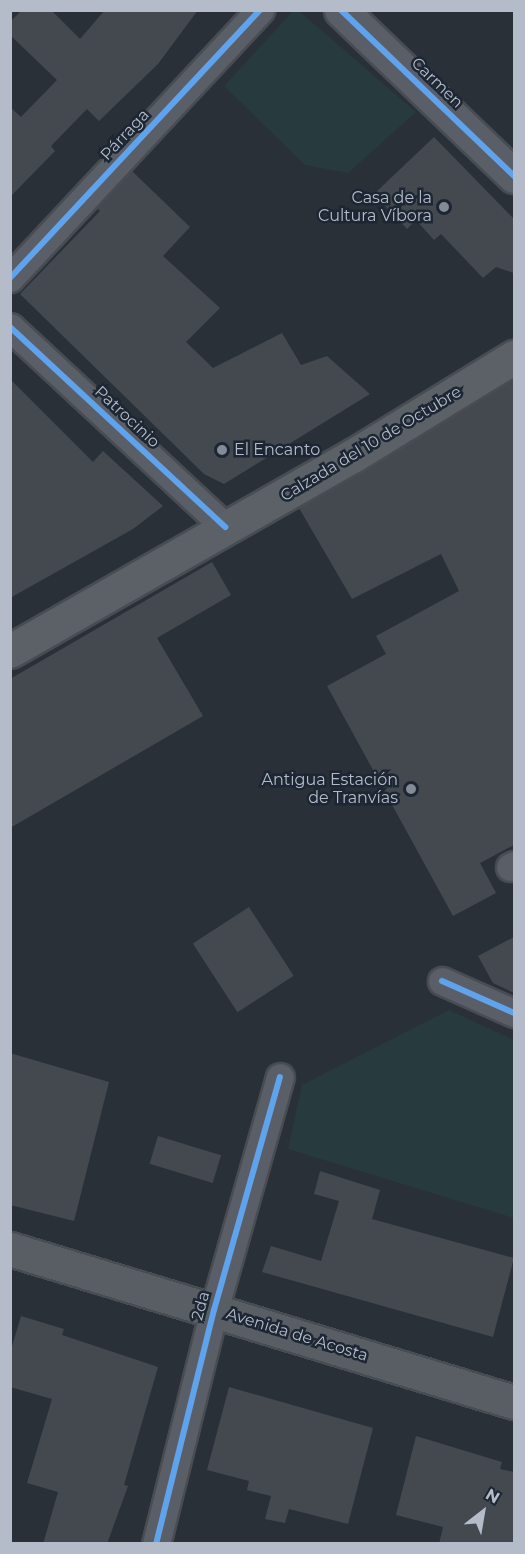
<!DOCTYPE html>
<meta charset="utf-8">
<style>
body{margin:0}
#map{position:relative;width:525px;height:1554px;overflow:hidden;background:#2a3038;font-family:Montserrat,sans-serif}
div>[style]{position:absolute}
.green>*{inset:0;background:#273a3e}
.building>*{inset:0;background:#444950;transform-origin:0 0}
.roads{filter:drop-shadow(2px 0 #484c53) drop-shadow(-2px 0 #484c53) drop-shadow(0 2px #484c53) drop-shadow(0 -2px #484c53)}
.minor>*{height:27px;margin:-13.5px;padding:0 13.5px;transform-origin:13.5px;border-radius:13.5px;background:#5a5e66}
.tertiary>*{height:33px;margin:-16.5px;padding:0 16.5px;transform-origin:16.5px;border-radius:16.5px;background:#5a5e66}
.secondary>*{height:33px;margin:-16.5px;padding:0 16.5px;transform-origin:16.5px;border-radius:16.5px;background:#595d64}
.primary>*{height:33px;margin:-16.5px;padding:0 16.5px;transform-origin:16.5px;border-radius:16.5px;background:#5c6168}
.cycleway>*{height:6px;margin:-3px;padding:0 3px;transform-origin:3px;border-radius:3px;background:#60a3ed}
.dots>*{width:16px;height:16px;translate:-50% -50%;box-sizing:border-box;border:3px solid #1d2633;border-radius:50%}
span{translate:-50% -50%;white-space:nowrap;text-align:center;line-height:1.15;-webkit-text-stroke:5px #1d2633;paint-order:stroke}
.street-label{font-size:16px;color:#b4bcc9}
.poi-label{font-size:16px;color:#b4bcc9}
.right{translate:-100% -50%;text-align:right}
.left{translate:0 -50%;text-align:left}
.frame{position:absolute;inset:0;border:12px solid #b4bcc9;pointer-events:none}
.north{position:absolute;left:453px;top:1482px;width:60px;height:60px;-webkit-text-stroke:4px #1d2633;paint-order:stroke;rotate:31deg;font-size:16px;font-weight:700;line-height:24px;text-align:center;color:#b4bcc9}
.north::after{content:'';display:block;margin:auto;width:21px;height:27px;background:#b4bcc9;clip-path:polygon(50% 0,100% 100%,50% 72%,0 100%)}
</style>
<div id="map">
<div class="green">
<i style="clip-path:polygon(293px 11px,299px 11px,416px 112px,348px 173px,305px 165px,224px 86px)"></i>
<i style="clip-path:polygon(449px 1010px,514px 1040px,514px 1218px,288px 1149px,302px 1085px)"></i>
</div>
<div class="building">
<i style="clip-path:polygon(22px 10px,51px 10px,80px 39px,105px 10px,198px 10px,158px 64px,99px 121px,87px 109px,51px 146px,55px 151px,10px 197px,10px 107px,21px 117px,57px 80px,10px 35px,10px 22px)"></i>
<i style="clip-path:polygon(434px 137px,514px 219px,514px 273px,496px 267px,483px 278px,441px 234px,434px 240px,416px 220px,407px 229px,374px 194px)"></i>
<i style="clip-path:polygon(132px 171px,190px 227px,163px 256px,220px 308px,186px 342px,213px 368px,282px 333px,301px 365px,327px 356px,370px 394px,224px 484px,204px 474px,20px 294px,100px 211px,97px 208px)"></i>
<i style="clip-path:polygon(10px 379px,93px 462px,103px 451px,163px 506px,133px 529px,10px 598px)"></i>
<i style="clip-path:polygon(514px 380px,514px 845px,480px 863px,496px 893px,453px 916px,327px 686px,386px 654px,376px 636px,459px 591px,441px 554px,352px 599px,299px 508px)"></i>
<i style="clip-path:polygon(212px 562px,231px 595px,157px 638px,203px 716px,10px 828px,10px 679px)"></i>
<i style="left:249px;top:907px;width:82px;height:67px;rotate:57deg"></i>
<i style="clip-path:polygon(514px 937px,514px 993px,493px 983px,478px 956px)"></i>
<i style="clip-path:polygon(10px 1053px,109px 1082px,74px 1221px,10px 1205px)"></i>
<i style="left:158px;top:1136px;width:66px;height:29px;rotate:17deg"></i>
<i style="clip-path:polygon(320px 1171px,380px 1190px,372px 1219px,514px 1258px,493px 1337px,262px 1272px,271px 1246px,321px 1261px,339px 1201px,314px 1194px)"></i>
<i style="clip-path:polygon(21px 1316px,64px 1329px,62px 1335px,158px 1367px,124px 1485px,128px 1486px,107px 1544px,43px 1544px,58px 1492px,27px 1483px,52px 1399px,10px 1387px,10px 1353px)"></i>
<i style="clip-path:polygon(229px 1387px,373px 1428px,348px 1524px,289px 1509px,285px 1523px,265px 1519px,271px 1496px,247px 1490px,249px 1481px,207px 1470px)"></i>
<i style="clip-path:polygon(416px 1436px,502px 1462px,500px 1469px,514px 1472px,514px 1544px,439px 1544px,443px 1527px,396px 1515px)"></i>
</div>
<div class="roads">
<div class="minor">
<i style="left:10px;top:278px;width:367px;rotate:-47deg"></i>
<i style="left:10px;top:327px;width:294px;rotate:42.9deg"></i>
<i style="left:510px;top:867px;width:4px;rotate:-27deg"></i>
<i style="left:442px;top:981px;width:79px;rotate:24deg"></i>
<i style="left:156px;top:1544px;width:241px;rotate:-76.1deg"></i>
<i style="left:214px;top:1310px;width:242px;rotate:-74.2deg"></i>
</div>
<div class="tertiary">
<i style="left:341px;top:10px;width:240px;rotate:43.8deg"></i>
</div>
<div class="secondary">
<i style="left:10px;top:1249px;width:527px;rotate:16.89deg"></i>
</div>
<div class="primary">
<i style="left:10px;top:651px;width:396px;rotate:-29.7deg"></i>
<i style="left:354px;top:455px;width:188px;rotate:-31.5deg"></i>
</div>
</div>
<div class="cycleway">
<i style="left:341px;top:10px;width:240px;rotate:43.8deg"></i>
<i style="left:10px;top:278px;width:367px;rotate:-47deg"></i>
<i style="left:10px;top:327px;width:294px;rotate:42.9deg"></i>
<i style="left:442px;top:981px;width:79px;rotate:24deg"></i>
<i style="left:156px;top:1544px;width:241px;rotate:-76.1deg"></i>
<i style="left:214px;top:1310px;width:242px;rotate:-74.2deg"></i>
</div>
<div class="dots">
<i style="left:444px;top:207px;background:#848b96"></i>
<i style="left:222px;top:450px;background:#848b96"></i>
<i style="left:411px;top:789px;background:#848b96"></i>
</div>
<div class="street-label">
<span style="left:437px;top:83px;rotate:44deg">Carmen</span>
<span style="left:125px;top:135px;rotate:-47deg">Párraga</span>
<span style="left:127px;top:417px;rotate:43deg">Patrocinio</span>
<span style="left:371px;top:444px;rotate:-31deg">Calzada del 10 de Octubre</span>
<span style="left:201px;top:1306px;rotate:-75deg">2da</span>
<span style="left:297px;top:1335px;rotate:17deg">Avenida de Acosta</span>
</div>
<div class="poi-label">
<span class="right" style="left:432px;top:207px">Casa de la<br>Cultura Víbora</span>
<span class="left" style="left:234px;top:450px">El Encanto</span>
<span class="right" style="left:398px;top:789px">Antigua Estación<br>de Tranvías</span>
</div>
<div class="frame"></div>
<div class="north">N</div>
</div>
